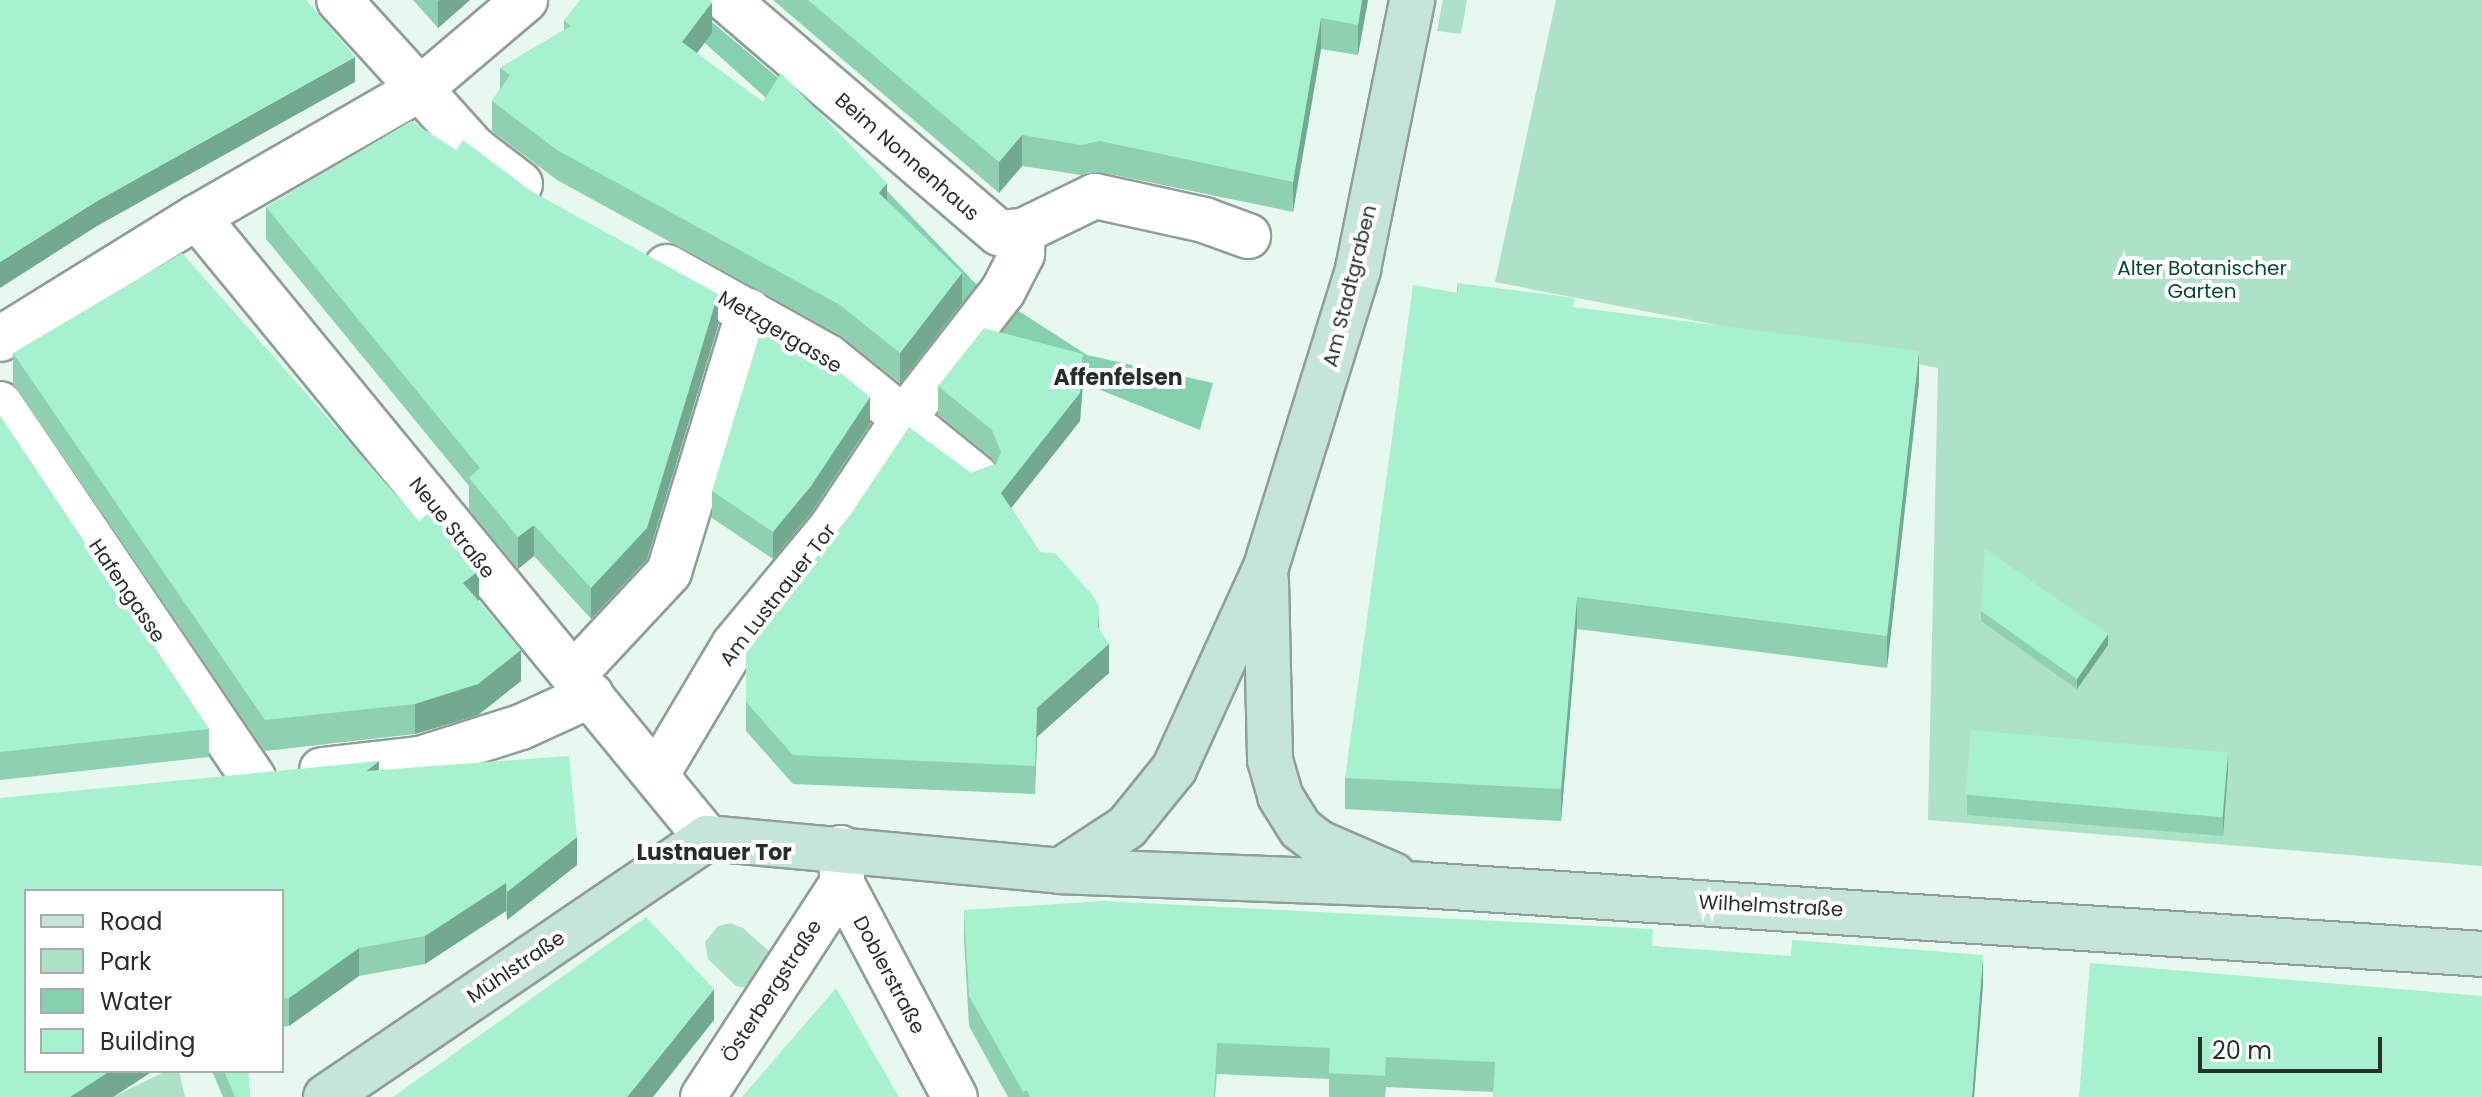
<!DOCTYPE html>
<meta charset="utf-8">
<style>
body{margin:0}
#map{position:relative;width:2482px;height:1097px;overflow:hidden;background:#e7f8ef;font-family:Poppins,sans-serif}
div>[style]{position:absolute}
.green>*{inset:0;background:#ade2c9}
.water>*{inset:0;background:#85d1af}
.roads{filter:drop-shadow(2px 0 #8f9f97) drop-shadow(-2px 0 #8f9f97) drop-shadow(0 2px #8f9f97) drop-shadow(0 -2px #8f9f97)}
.street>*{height:44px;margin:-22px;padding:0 22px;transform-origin:22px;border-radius:22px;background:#fff}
.secondary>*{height:44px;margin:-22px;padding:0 22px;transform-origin:22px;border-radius:22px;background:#c4e5d8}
.wall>*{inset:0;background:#8fd0b2}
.shaded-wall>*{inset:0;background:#74a991}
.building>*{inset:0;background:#a6f2cf;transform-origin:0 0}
span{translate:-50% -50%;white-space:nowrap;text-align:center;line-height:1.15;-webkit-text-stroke:8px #fff;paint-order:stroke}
.street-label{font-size:20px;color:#292f2c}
.park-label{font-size:20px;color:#074832}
.neighbourhood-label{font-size:22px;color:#233029;font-weight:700}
.legend{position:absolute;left:24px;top:889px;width:260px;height:184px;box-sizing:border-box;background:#fff;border:2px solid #a9acab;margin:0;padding:10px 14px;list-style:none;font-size:24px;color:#292f2c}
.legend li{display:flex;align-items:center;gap:16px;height:40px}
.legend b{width:40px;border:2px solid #a9acab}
.scale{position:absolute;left:2198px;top:1037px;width:184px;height:36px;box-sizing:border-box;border:4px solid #292f2c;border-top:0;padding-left:10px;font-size:24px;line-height:28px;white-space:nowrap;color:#292f2c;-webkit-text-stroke:6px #fff;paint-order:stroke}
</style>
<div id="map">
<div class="green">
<i style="clip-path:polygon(1443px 0,1467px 0,1461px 34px,1437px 31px)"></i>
<i style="clip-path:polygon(1556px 0,2482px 0,2482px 866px,1928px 820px,1938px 368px,1495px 282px)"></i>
<i style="clip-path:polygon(730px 923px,743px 928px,770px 952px,772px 970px,755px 989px,736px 986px,708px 959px,705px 942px,718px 926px)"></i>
<i style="clip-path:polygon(166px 1071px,179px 1071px,185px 1097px,113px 1097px)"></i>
</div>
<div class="water">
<i style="clip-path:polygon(686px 0,784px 83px,975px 283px,1087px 355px,1213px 383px,1200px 430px,1083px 383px,1031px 369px,914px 258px,846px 170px,677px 18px)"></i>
</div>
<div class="roads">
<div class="street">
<i style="left:727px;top:0;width:358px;rotate:40.6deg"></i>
<i style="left:999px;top:233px;width:24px;rotate:-5deg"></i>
<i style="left:1023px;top:231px;width:80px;rotate:-25.9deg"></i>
<i style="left:1095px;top:196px;width:112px;rotate:12.4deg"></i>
<i style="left:1204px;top:220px;width:47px;rotate:20deg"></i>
<i style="left:520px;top:184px;width:58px;rotate:-142.7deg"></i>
<i style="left:474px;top:149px;width:81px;rotate:-132deg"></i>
<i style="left:420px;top:89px;width:138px;rotate:-40.3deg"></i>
<i style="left:197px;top:217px;width:257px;rotate:-29.9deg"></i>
<i style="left:420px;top:89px;width:120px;rotate:-132.3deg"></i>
<i style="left:667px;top:267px;width:184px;rotate:29.2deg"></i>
<i style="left:828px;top:357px;width:191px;rotate:39deg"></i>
<i style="left:0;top:339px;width:232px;rotate:-31.8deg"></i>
<i style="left:197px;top:217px;width:804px;rotate:50.61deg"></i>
<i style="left:0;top:404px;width:452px;rotate:55.9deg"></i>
<i style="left:573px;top:675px;width:141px;rotate:-47deg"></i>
<i style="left:669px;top:572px;width:273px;rotate:-73deg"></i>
<i style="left:322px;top:770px;width:99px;rotate:-6.4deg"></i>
<i style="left:420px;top:759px;width:106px;rotate:-17.6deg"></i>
<i style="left:521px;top:727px;width:77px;rotate:-24.6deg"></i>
<i style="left:657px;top:774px;width:150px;rotate:-59.2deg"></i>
<i style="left:734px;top:645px;width:152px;rotate:-50.3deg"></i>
<i style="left:831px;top:528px;width:132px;rotate:-56.4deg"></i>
<i style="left:904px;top:418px;width:161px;rotate:-52.1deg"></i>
<i style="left:1003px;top:291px;width:42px;rotate:-62.8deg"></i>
<i style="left:1022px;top:254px;width:23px;rotate:-88deg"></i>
<i style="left:841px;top:848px;width:36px;rotate:88deg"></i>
<i style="left:842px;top:884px;width:241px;rotate:62.1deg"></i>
<i style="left:703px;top:1097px;width:254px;rotate:-56.9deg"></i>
</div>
<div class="secondary">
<i style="left:1266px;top:581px;width:179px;rotate:88.7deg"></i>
<i style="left:1270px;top:760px;width:37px;rotate:74deg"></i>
<i style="left:1280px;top:796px;width:39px;rotate:58deg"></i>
<i style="left:1301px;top:829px;width:23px;rotate:38deg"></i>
<i style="left:1319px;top:843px;width:81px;rotate:23.4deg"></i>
<i style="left:1060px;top:871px;width:80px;rotate:-33.3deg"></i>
<i style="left:1127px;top:827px;width:75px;rotate:-51deg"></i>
<i style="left:1174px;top:769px;width:222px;rotate:-65.5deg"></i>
<i style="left:1266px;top:567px;width:312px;rotate:-72.8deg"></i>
<i style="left:1358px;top:269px;width:274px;rotate:-78.6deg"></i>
<i style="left:326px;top:1097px;width:461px;rotate:-34.2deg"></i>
<i style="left:707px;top:838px;width:355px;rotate:5.3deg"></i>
<i style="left:1060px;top:871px;width:362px;rotate:2.2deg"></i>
<i style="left:1422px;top:885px;width:1062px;rotate:3.72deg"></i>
</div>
</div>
<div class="wall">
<i style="clip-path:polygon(413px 0,470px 0,438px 28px)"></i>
<i style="clip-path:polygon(773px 0,1368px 0,1358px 55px,1321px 49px,1293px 212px,1100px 172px,1081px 175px,1022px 166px,999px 193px)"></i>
<i style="clip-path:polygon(564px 20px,712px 33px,696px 53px,887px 201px,962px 303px,900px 383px,840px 335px,557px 180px,492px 131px,492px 101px,500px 89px,500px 68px,564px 30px)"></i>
<i style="clip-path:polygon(456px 150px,531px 191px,718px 326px,647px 559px,591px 619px,534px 556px,518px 569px,469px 509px,469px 486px,266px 239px,266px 207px)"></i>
<i style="clip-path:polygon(1457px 283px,1575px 308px,1919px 383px,1887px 668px,1577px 629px,1561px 821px,1345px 809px,1345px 778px,1457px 292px)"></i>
<i style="clip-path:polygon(13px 353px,479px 600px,478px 601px,521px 681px,478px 715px,415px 734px,265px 751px,13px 384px)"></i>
<i style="clip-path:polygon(1083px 383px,1080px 421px,1011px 508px,1040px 552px,1099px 629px,1109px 673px,1037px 737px,1035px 794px,793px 784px,746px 731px,746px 645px,971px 473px,995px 464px,992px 458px,938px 414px,938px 386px)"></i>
<i style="clip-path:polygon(0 416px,209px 729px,209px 757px,0 780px)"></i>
<i style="clip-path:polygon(870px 424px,811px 513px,773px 559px,712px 518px,712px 491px)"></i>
<i style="clip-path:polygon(1981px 611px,2108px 645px,2077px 689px,1981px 621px)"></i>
<i style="clip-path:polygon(379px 770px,577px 865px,507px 920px,506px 911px,425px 964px,359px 976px,289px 1026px,282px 1027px,282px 891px,153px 1071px,113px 1097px,0 1097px)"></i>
<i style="clip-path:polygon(2228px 770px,2223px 836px,1967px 815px,1967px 795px)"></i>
<i style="clip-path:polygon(964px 910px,1653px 946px,1983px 985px,1974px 1097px,1493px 1097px,1493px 1092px,1386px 1087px,1385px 1097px,1329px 1097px,1329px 1079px,1217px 1074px,1215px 1097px,1008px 1097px,969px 1026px,964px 940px)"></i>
<i style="clip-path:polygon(212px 1071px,248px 1071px,250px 1097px,223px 1097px)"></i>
</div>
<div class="shaded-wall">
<i style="clip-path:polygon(440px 0,470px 0,438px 28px,438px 1px)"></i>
<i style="clip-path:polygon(1362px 0,1368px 0,1358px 55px,1358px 25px)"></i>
<i style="clip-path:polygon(712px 2px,712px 33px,682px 73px,682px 42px)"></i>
<i style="clip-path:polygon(1321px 18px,1321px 49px,1293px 212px,1293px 182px)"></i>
<i style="clip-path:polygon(355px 57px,355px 82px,97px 226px,0 288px,0 262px,97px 201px)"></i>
<i style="clip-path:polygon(1022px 135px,1022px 166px,999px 193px,999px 162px)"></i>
<i style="clip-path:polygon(887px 183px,887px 213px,879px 193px)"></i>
<i style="clip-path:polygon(962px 273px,962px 303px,900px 383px,900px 353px)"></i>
<i style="clip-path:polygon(718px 294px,718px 326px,647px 559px,591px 619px,591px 588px)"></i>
<i style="clip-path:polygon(1919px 351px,1919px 383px,1887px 668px,1887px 636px)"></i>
<i style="clip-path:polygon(1083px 354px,1083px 383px,1080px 421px,1001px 521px,1001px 493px)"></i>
<i style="clip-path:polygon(870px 397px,870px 424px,811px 513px,773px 559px,773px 532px)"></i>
<i style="clip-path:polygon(534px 525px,534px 556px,518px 569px,518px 537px)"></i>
<i style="clip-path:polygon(479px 570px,479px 600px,463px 614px,463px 583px)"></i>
<i style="clip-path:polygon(1577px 597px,1577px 629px,1561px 821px,1561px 789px)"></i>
<i style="clip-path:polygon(1099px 606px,1099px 634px,1109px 644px,1109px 673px,1037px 737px,1035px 794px,1037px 708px,1098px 627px)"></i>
<i style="clip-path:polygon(2108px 634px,2108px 645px,2077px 689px,2077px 679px)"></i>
<i style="clip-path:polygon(521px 650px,521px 681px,478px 715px,415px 734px,415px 704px)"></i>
<i style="clip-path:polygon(2228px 751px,2228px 770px,2223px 836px,2223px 816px)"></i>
<i style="clip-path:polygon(379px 761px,379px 789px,366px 771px)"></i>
<i style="clip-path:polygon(577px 837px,577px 865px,507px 920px,507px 892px)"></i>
<i style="clip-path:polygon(506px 883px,506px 911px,425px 964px,425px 936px)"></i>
<i style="clip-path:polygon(359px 948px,359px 976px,289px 1026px,289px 998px)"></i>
<i style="clip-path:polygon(1983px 955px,1983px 985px,1974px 1097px,1972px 1097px)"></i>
<i style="clip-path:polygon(714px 989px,714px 1020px,653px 1097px,627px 1097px)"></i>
<i style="clip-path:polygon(110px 1071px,153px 1071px,113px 1097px,70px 1097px)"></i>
</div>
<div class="building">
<i style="clip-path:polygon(0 0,306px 0,355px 57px,97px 201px,0 262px)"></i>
<i style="clip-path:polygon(580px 0,710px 0,712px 2px,682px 42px,763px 102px,781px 73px,887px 183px,879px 193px,962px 273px,900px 353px,840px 305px,557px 150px,492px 101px,510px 75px,500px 68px,571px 26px,564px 20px)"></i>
<i style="clip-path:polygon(808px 0,1362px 0,1358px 25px,1321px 18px,1293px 182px,1100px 141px,1081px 145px,1022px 135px,999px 162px)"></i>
<i style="clip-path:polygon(411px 121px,456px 150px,463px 140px,531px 191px,718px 294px,647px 528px,591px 588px,534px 525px,518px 537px,469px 478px,480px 468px,266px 207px)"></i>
<i style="clip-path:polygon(182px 253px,419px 521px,431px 511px,479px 570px,463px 583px,521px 650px,478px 684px,415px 704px,265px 720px,13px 353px)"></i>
<i style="clip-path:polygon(1457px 283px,1575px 298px,1573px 307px,1919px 351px,1887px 636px,1577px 597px,1561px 789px,1345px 778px,1413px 285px,1458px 293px)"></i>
<i style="clip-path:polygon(763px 323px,814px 351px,870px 397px,811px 486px,773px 532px,712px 491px)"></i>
<i style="clip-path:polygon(984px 328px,1083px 354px,1080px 393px,1001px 493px,1040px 552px,1055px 553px,1094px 597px,1099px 606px,1098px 627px,1109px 644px,1037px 708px,1035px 766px,793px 755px,746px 702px,746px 645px,850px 515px,909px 427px,971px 473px,996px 464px,1001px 452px,992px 430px,938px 386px)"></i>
<i style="clip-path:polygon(0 416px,209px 729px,0 752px)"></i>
<i style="clip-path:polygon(1985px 549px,2108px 634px,2077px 679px,1981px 611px)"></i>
<i style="left:1971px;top:730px;width:258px;height:65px;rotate:5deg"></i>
<i style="clip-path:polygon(569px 756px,577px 837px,507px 892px,506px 883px,425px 936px,359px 948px,289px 998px,282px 999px,282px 891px,26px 891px,26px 1071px,110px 1071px,70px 1097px,0 1097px,0 798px,379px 761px,366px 771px)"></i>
<i style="clip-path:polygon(1104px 901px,1653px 929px,1652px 946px,1791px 956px,1792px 940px,1983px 955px,1972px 1097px,1493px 1097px,1495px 1062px,1386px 1057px,1385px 1076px,1329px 1073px,1330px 1048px,1217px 1043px,1214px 1097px,1030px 1097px,1027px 1090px,1023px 1092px,969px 996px,964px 910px)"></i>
<i style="clip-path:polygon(646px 917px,714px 989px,627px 1097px,393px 1097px)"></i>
<i style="clip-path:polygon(2090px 963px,2482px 996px,2482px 1097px,2079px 1097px)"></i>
<i style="clip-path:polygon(836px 988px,899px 1097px,742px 1097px)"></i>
<i style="clip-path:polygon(224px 1071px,248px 1071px,250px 1097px,235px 1097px)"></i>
</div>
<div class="street-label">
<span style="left:907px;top:157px;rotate:41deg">Beim Nonnenhaus</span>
<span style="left:1350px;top:286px;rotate:-76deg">Am Stadtgraben</span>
<span style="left:780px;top:332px;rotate:31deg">Metzgergasse</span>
<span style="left:452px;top:528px;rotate:51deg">Neue Straße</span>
<span style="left:127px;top:591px;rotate:56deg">Hafengasse</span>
<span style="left:778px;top:595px;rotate:-52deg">Am Lustnauer Tor</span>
<span style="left:1771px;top:906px;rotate:3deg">Wilhelmstraße</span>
<span style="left:516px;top:967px;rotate:-34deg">Mühlstraße</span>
<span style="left:889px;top:975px;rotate:62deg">Doblerstraße</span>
<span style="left:772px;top:991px;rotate:-57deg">Österbergstraße</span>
</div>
<div class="park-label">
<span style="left:2202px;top:280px">Alter Botanischer<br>Garten</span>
</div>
<div class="neighbourhood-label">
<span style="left:1118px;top:378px">Affenfelsen</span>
<span style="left:714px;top:853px">Lustnauer Tor</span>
</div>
<ul class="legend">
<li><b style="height:10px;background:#c4e5d8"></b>Road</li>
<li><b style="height:22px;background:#ade2c9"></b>Park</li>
<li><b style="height:22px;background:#85d1af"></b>Water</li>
<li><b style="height:22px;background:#a6f2cf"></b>Building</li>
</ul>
<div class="scale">20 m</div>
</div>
